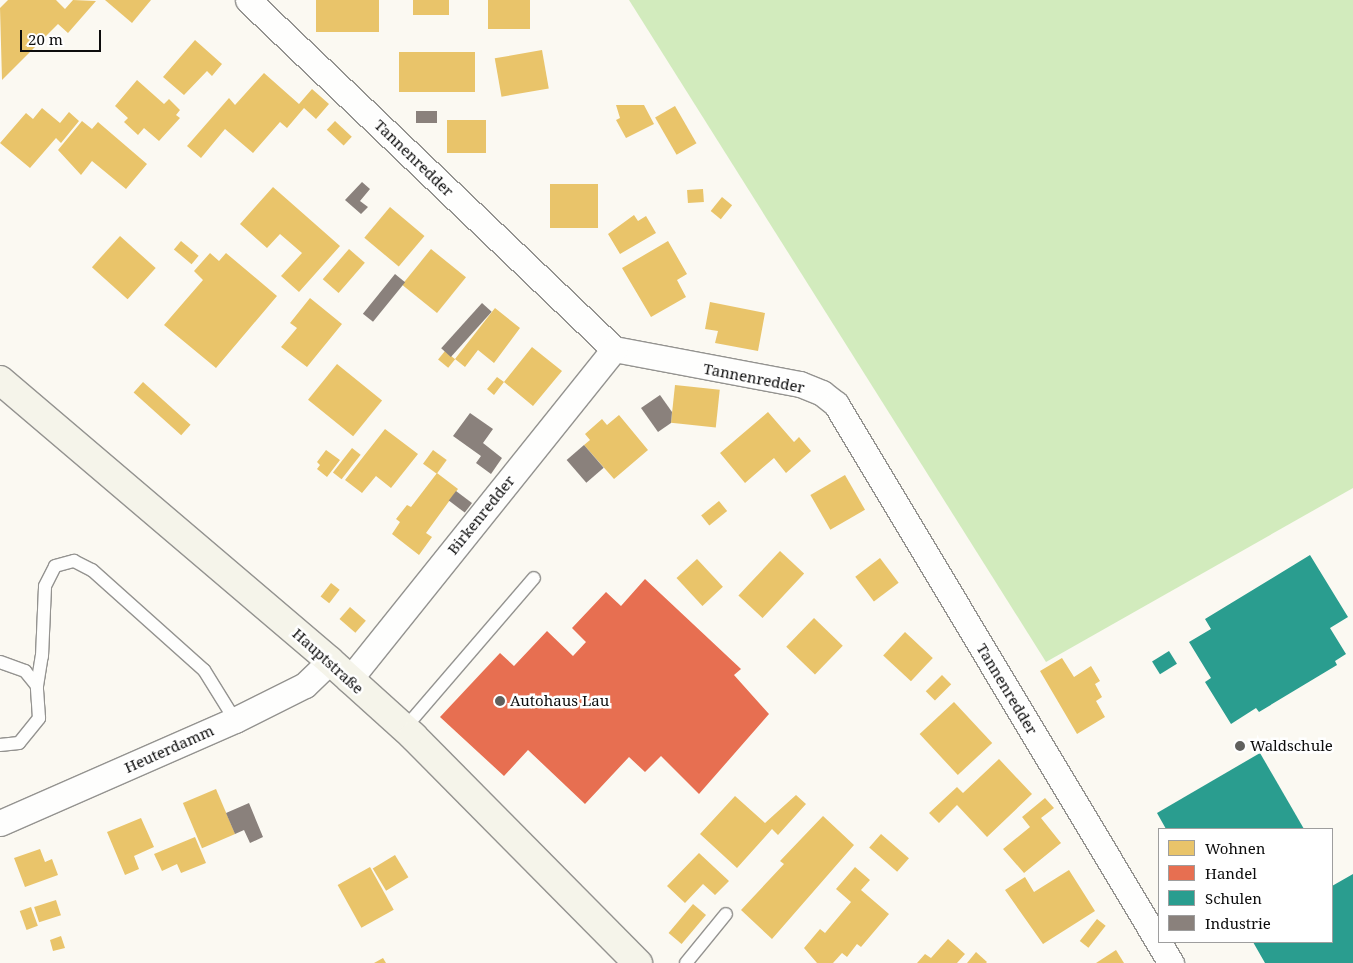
<!DOCTYPE html>
<meta charset="utf-8">
<style>
body{margin:0}
#map{position:relative;width:1353px;height:963px;overflow:hidden;background:#fbf9f2;font-family:"Noto Serif",serif}
div>[style]{position:absolute}
.forest>*{inset:0;background:#d2ebbd}
.homes>*{inset:0;background:#e9c46a;transform-origin:0 0}
.shops>*{inset:0;background:#e76f51}
.schools>*{inset:0;background:#2a9d8f;transform-origin:0 0}
.industry>*{inset:0;background:#8a817c;transform-origin:0 0}
.roads{filter:drop-shadow(1px 0 #949390) drop-shadow(-1px 0 #949390) drop-shadow(0 1px #949390) drop-shadow(0 -1px #949390)}
.service>*{height:12px;margin:-6px;padding:0 6px;transform-origin:6px;border-radius:6px;background:#fefefd}
.minor>*{height:25px;margin:-12.5px;padding:0 12.5px;transform-origin:12.5px;border-radius:12.5px;background:#fefefd}
.secondary>*{height:28px;margin:-14px;padding:0 14px;transform-origin:14px;border-radius:14px;background:#f5f4ea}
.dots>*{width:14px;height:14px;translate:-50% -50%;box-sizing:border-box;border:2px solid #fff;border-radius:50%}
span{translate:-50% -50%;white-space:nowrap;text-align:center;line-height:1.15;-webkit-text-stroke:5px #fff;paint-order:stroke}
.street-label{font-size:15px;color:#0d0d0d}
.poi-label{font-size:15px;color:#0d0d0d}
.left{translate:0 -50%;text-align:left}
.legend{position:absolute;left:1158px;top:828px;width:175px;height:115px;box-sizing:border-box;background:#fff;border:1px solid #9e9e9e;margin:0;padding:6px 9px;list-style:none;font-size:15px;color:#0d0d0d}
.legend li{display:flex;align-items:center;gap:10px;height:25px}
.legend b{width:25px;border:1px solid #9e9e9e}
.scale{position:absolute;left:20px;top:30px;width:81px;height:22px;box-sizing:border-box;border:2px solid #0d0d0d;border-top:0;padding-left:6px;font-size:15px;line-height:18px;white-space:nowrap;color:#0d0d0d;-webkit-text-stroke:4px #fff;paint-order:stroke}
</style>
<div id="map">
<div class="forest">
<i style="clip-path:polygon(629px 0,1353px 0,1353px 488px,1046px 662px)"></i>
</div>
<div class="homes">
<i style="clip-path:polygon(8px 0,56px 0,65px 9px,73px 0,96px 1px,68px 33px,58px 24px,2px 80px,0 8px)"></i>
<i style="clip-path:polygon(105px 0,151px 0,132px 23px)"></i>
<i style="left:316px;top:0;width:63px;height:32px"></i>
<i style="left:413px;top:0;width:36px;height:15px"></i>
<i style="left:488px;top:0;width:42px;height:29px"></i>
<i style="clip-path:polygon(195px 40px,222px 64px,212px 76px,207px 71px,184px 95px,163px 77px)"></i>
<i style="left:542px;top:50px;width:39px;height:48px;rotate:80deg"></i>
<i style="left:475px;top:52px;width:40px;height:76px;rotate:90deg"></i>
<i style="clip-path:polygon(264px 73px,299px 104px,312px 89px,329px 104px,316px 119px,304px 108px,287px 128px,280px 122px,253px 153px,225px 129px,201px 158px,187px 146px,229px 98px,235px 105px)"></i>
<i style="clip-path:polygon(137px 80px,164px 104px,169px 99px,180px 110px,176px 115px,180px 118px,159px 141px,144px 128px,138px 135px,124px 122px,128px 118px,115px 106px)"></i>
<i style="clip-path:polygon(616px 105px,644px 105px,654px 124px,626px 138px,616px 120px,620px 118px)"></i>
<i style="left:675px;top:106px;width:43px;height:23px;rotate:60deg"></i>
<i style="clip-path:polygon(42px 108px,60px 123px,69px 112px,79px 121px,61px 143px,56px 138px,30px 168px,0 143px,26px 113px,33px 119px)"></i>
<i style="left:447px;top:120px;width:39px;height:33px"></i>
<i style="clip-path:polygon(82px 121px,92px 129px,98px 122px,147px 164px,126px 189px,92px 161px,81px 175px,58px 150px)"></i>
<i style="left:335px;top:121px;width:23px;height:12px;rotate:43deg"></i>
<i style="left:550px;top:184px;width:48px;height:44px"></i>
<i style="clip-path:polygon(273px 187px,340px 246px,299px 292px,281px 276px,302px 253px,280px 234px,267px 248px,240px 224px)"></i>
<i style="left:703px;top:189px;width:13px;height:16px;rotate:86deg"></i>
<i style="left:722px;top:197px;width:13px;height:18px;rotate:39deg"></i>
<i style="left:390px;top:207px;width:45px;height:40px;rotate:40deg"></i>
<i style="clip-path:polygon(634px 215px,638px 221px,646px 216px,656px 233px,620px 254px,608px 234px)"></i>
<i style="left:120px;top:236px;width:48px;height:42px;rotate:42deg"></i>
<i style="left:181px;top:241px;width:23px;height:11px;rotate:40deg"></i>
<i style="clip-path:polygon(668px 241px,687px 274px,677px 280px,686px 297px,651px 317px,622px 268px)"></i>
<i style="left:349px;top:249px;width:21px;height:40px;rotate:41deg"></i>
<i style="left:431px;top:249px;width:45px;height:46px;rotate:39deg"></i>
<i style="clip-path:polygon(210px 253px,219px 261px,226px 253px,277px 296px,216px 368px,164px 325px,203px 280px,194px 271px)"></i>
<i style="clip-path:polygon(310px 298px,342px 324px,307px 367px,281px 347px,297px 328px,290px 323px)"></i>
<i style="clip-path:polygon(710px 302px,765px 313px,758px 351px,715px 343px,718px 331px,705px 329px)"></i>
<i style="clip-path:polygon(495px 308px,520px 328px,494px 363px,478px 350px,465px 367px,455px 359px)"></i>
<i style="clip-path:polygon(532px 347px,562px 371px,533px 406px,504px 382px,494px 395px,487px 389px,497px 377px,504px 382px)"></i>
<i style="left:445px;top:351px;width:13px;height:11px;rotate:39deg"></i>
<i style="left:337px;top:364px;width:58px;height:46px;rotate:39deg"></i>
<i style="left:143px;top:382px;width:64px;height:14px;rotate:42deg"></i>
<i style="left:675px;top:385px;width:45px;height:38px;rotate:6deg"></i>
<i style="clip-path:polygon(768px 412px,794px 442px,799px 437px,811px 451px,786px 473px,774px 458px,745px 483px,720px 453px)"></i>
<i style="clip-path:polygon(619px 415px,648px 450px,614px 479px,584px 445px,590px 440px,585px 434px,602px 419px,607px 425px)"></i>
<i style="clip-path:polygon(385px 429px,418px 454px,391px 488px,376px 476px,362px 493px,345px 480px)"></i>
<i style="left:352px;top:448px;width:11px;height:31px;rotate:38deg"></i>
<i style="clip-path:polygon(326px 450px,340px 460px,327px 477px,317px 469px,320px 465px,317px 462px)"></i>
<i style="left:433px;top:450px;width:17px;height:17px;rotate:36deg"></i>
<i style="clip-path:polygon(437px 473px,458px 489px,426px 533px,432px 537px,419px 555px,392px 534px,400px 522px,396px 519px,407px 505px,411px 507px)"></i>
<i style="left:845px;top:475px;width:40px;height:40px;rotate:60deg"></i>
<i style="left:719px;top:501px;width:13px;height:23px;rotate:51deg"></i>
<i style="left:780px;top:551px;width:33px;height:61px;rotate:43deg"></i>
<i style="left:880px;top:558px;width:31px;height:31px;rotate:53deg"></i>
<i style="left:697px;top:559px;width:38px;height:28px;rotate:47deg"></i>
<i style="left:331px;top:583px;width:11px;height:17px;rotate:38deg"></i>
<i style="left:350px;top:607px;width:21px;height:16px;rotate:41deg"></i>
<i style="left:814px;top:618px;width:40px;height:40px;rotate:44deg"></i>
<i style="left:905px;top:632px;width:38px;height:32px;rotate:43deg"></i>
<i style="clip-path:polygon(1062px 658px,1074px 677px,1091px 666px,1100px 681px,1095px 684px,1102px 697px,1096px 701px,1105px 717px,1077px 734px,1040px 671px)"></i>
<i style="left:942px;top:675px;width:13px;height:23px;rotate:45deg"></i>
<i style="left:954px;top:702px;width:56px;height:47px;rotate:47deg"></i>
<i style="clip-path:polygon(999px 759px,1032px 794px,987px 837px,957px 805px,939px 823px,929px 813px,957px 787px,963px 793px)"></i>
<i style="left:216px;top:789px;width:49px;height:36px;rotate:67deg"></i>
<i style="clip-path:polygon(796px 795px,806px 804px,778px 835px,772px 829px,737px 868px,700px 834px,735px 796px,765px 823px)"></i>
<i style="clip-path:polygon(1045px 798px,1054px 808px,1041px 818px,1061px 843px,1024px 873px,1003px 849px,1030px 827px,1022px 817px)"></i>
<i style="clip-path:polygon(823px 816px,854px 845px,772px 939px,741px 910px,784px 864px,780px 861px)"></i>
<i style="clip-path:polygon(141px 818px,154px 847px,134px 856px,139px 869px,125px 875px,107px 832px)"></i>
<i style="left:881px;top:834px;width:37px;height:18px;rotate:41deg"></i>
<i style="clip-path:polygon(195px 837px,206px 863px,181px 873px,177px 864px,162px 871px,154px 854px)"></i>
<i style="clip-path:polygon(40px 849px,45px 862px,52px 859px,58px 875px,25px 887px,14px 858px)"></i>
<i style="clip-path:polygon(699px 853px,729px 881px,715px 895px,703px 884px,685px 903px,667px 886px)"></i>
<i style="left:395px;top:855px;width:26px;height:26px;rotate:59deg"></i>
<i style="left:370px;top:867px;width:49px;height:37px;rotate:61deg"></i>
<i style="clip-path:polygon(855px 867px,870px 880px,861px 890px,889px 914px,861px 947px,857px 944px,847px 957px,842px 953px,833px 963px,817px 963px,804px 948px,820px 929px,825px 933px,851px 902px,836px 889px)"></i>
<i style="clip-path:polygon(1069px 870px,1095px 911px,1043px 944px,1005px 890px,1025px 877px,1034px 892px)"></i>
<i style="left:56px;top:900px;width:16px;height:23px;rotate:72deg"></i>
<i style="left:693px;top:904px;width:17px;height:38px;rotate:40deg"></i>
<i style="left:31px;top:907px;width:20px;height:12px;rotate:70deg"></i>
<i style="left:1097px;top:919px;width:11px;height:28px;rotate:38deg"></i>
<i style="clip-path:polygon(61px 936px,65px 948px,53px 951px,50px 940px)"></i>
<i style="clip-path:polygon(948px 939px,965px 954px,957px 963px,917px 963px,925px 954px,931px 958px)"></i>
<i style="clip-path:polygon(1116px 950px,1124px 963px,1096px 963px)"></i>
<i style="clip-path:polygon(976px 952px,987px 962px,986px 963px,967px 963px)"></i>
<i style="clip-path:polygon(383px 958px,386px 963px,374px 963px)"></i>
</div>
<div class="shops">
<i style="clip-path:polygon(645px 579px,741px 669px,734px 675px,769px 714px,699px 794px,661px 756px,645px 772px,629px 757px,585px 804px,528px 750px,504px 776px,440px 717px,500px 653px,514px 666px,547px 631px,573px 656px,586px 642px,572px 628px,606px 592px,621px 606px)"></i>
</div>
<div class="schools">
<i style="clip-path:polygon(1310px 555px,1348px 617px,1330px 628px,1346px 654px,1335px 661px,1337px 665px,1259px 712px,1256px 708px,1231px 724px,1205px 682px,1211px 678px,1189px 642px,1211px 629px,1205px 619px)"></i>
<i style="left:1169px;top:651px;width:15px;height:20px;rotate:58deg"></i>
<i style="clip-path:polygon(1260px 753px,1304px 829px,1166px 829px,1157px 813px)"></i>
<i style="clip-path:polygon(1353px 874px,1353px 963px,1265px 963px,1253px 942px,1332px 942px,1332px 886px)"></i>
</div>
<div class="industry">
<i style="left:416px;top:111px;width:21px;height:12px"></i>
<i style="clip-path:polygon(362px 182px,370px 189px,360px 201px,368px 207px,361px 214px,345px 200px)"></i>
<i style="left:395px;top:274px;width:13px;height:51px;rotate:39deg"></i>
<i style="left:482px;top:303px;width:13px;height:61px;rotate:42deg"></i>
<i style="clip-path:polygon(660px 395px,672px 412px,671px 423px,658px 432px,641px 408px)"></i>
<i style="clip-path:polygon(470px 413px,493px 429px,483px 443px,502px 458px,491px 474px,476px 463px,481px 456px,453px 436px)"></i>
<i style="left:584px;top:445px;width:30px;height:23px;rotate:49deg"></i>
<i style="left:456px;top:491px;width:20px;height:12px;rotate:37deg"></i>
<i style="clip-path:polygon(249px 803px,263px 837px,250px 843px,244px 830px,235px 834px,226px 813px)"></i>
</div>
<div class="roads">
<div class="service">
<i style="left:0;top:662px;width:27px;rotate:20deg"></i>
<i style="left:25px;top:671px;width:19px;rotate:51deg"></i>
<i style="left:404px;top:729px;width:199px;rotate:-49.3deg"></i>
<i style="left:0;top:745px;width:19px;rotate:-6deg"></i>
<i style="left:19px;top:743px;width:32px;rotate:-51deg"></i>
<i style="left:39px;top:718px;width:32px;rotate:-94deg"></i>
<i style="left:37px;top:686px;width:30px;rotate:-81deg"></i>
<i style="left:42px;top:656px;width:70px;rotate:-87.5deg"></i>
<i style="left:45px;top:586px;width:22px;rotate:-63deg"></i>
<i style="left:55px;top:566px;width:20px;rotate:-15deg"></i>
<i style="left:74px;top:561px;width:20px;rotate:27deg"></i>
<i style="left:92px;top:570px;width:150px;rotate:41.8deg"></i>
<i style="left:204px;top:670px;width:59px;rotate:58.2deg"></i>
<i style="left:686px;top:963px;width:63px;rotate:-50.8deg"></i>
</div>
<div class="minor">
<i style="left:248px;top:0;width:506px;rotate:43.64deg"></i>
<i style="left:614px;top:349px;width:189px;rotate:10.7deg"></i>
<i style="left:800px;top:384px;width:24px;rotate:22deg"></i>
<i style="left:822px;top:393px;width:18px;rotate:38deg"></i>
<i style="left:836px;top:404px;width:652px;rotate:59.07deg"></i>
<i style="left:349px;top:680px;width:424px;rotate:-51.3deg"></i>
<i style="left:0;top:823px;width:257px;rotate:-23.7deg"></i>
<i style="left:235px;top:720px;width:78px;rotate:-26.6deg"></i>
<i style="left:305px;top:685px;width:35px;rotate:-44deg"></i>
</div>
<div class="secondary">
<i style="left:0;top:380px;width:433px;rotate:40.4deg"></i>
<i style="left:330px;top:661px;width:112px;rotate:42.1deg"></i>
<i style="left:413px;top:736px;width:320px;rotate:45.3deg"></i>
</div>
</div>
<div class="dots">
<i style="left:500px;top:701px;background:#60605d"></i>
<i style="left:1240px;top:746px;background:#60605d"></i>
</div>
<div class="street-label">
<span style="left:414px;top:158px;rotate:44deg">Tannenredder</span>
<span style="left:754px;top:378px;rotate:11deg">Tannenredder</span>
<span style="left:481px;top:515px;rotate:-51deg">Birkenredder</span>
<span style="left:328px;top:661px;rotate:42deg">Hauptstraße</span>
<span style="left:1007px;top:689px;rotate:59deg">Tannenredder</span>
<span style="left:169px;top:749px;rotate:-24deg">Heuterdamm</span>
</div>
<div class="poi-label">
<span class="left" style="left:510px;top:701px">Autohaus Lau</span>
<span class="left" style="left:1250px;top:746px">Waldschule</span>
</div>
<ul class="legend">
<li><b style="height:14px;background:#e9c46a"></b>Wohnen</li>
<li><b style="height:14px;background:#e76f51"></b>Handel</li>
<li><b style="height:14px;background:#2a9d8f"></b>Schulen</li>
<li><b style="height:14px;background:#8a817c"></b>Industrie</li>
</ul>
<div class="scale">20 m</div>
</div>
